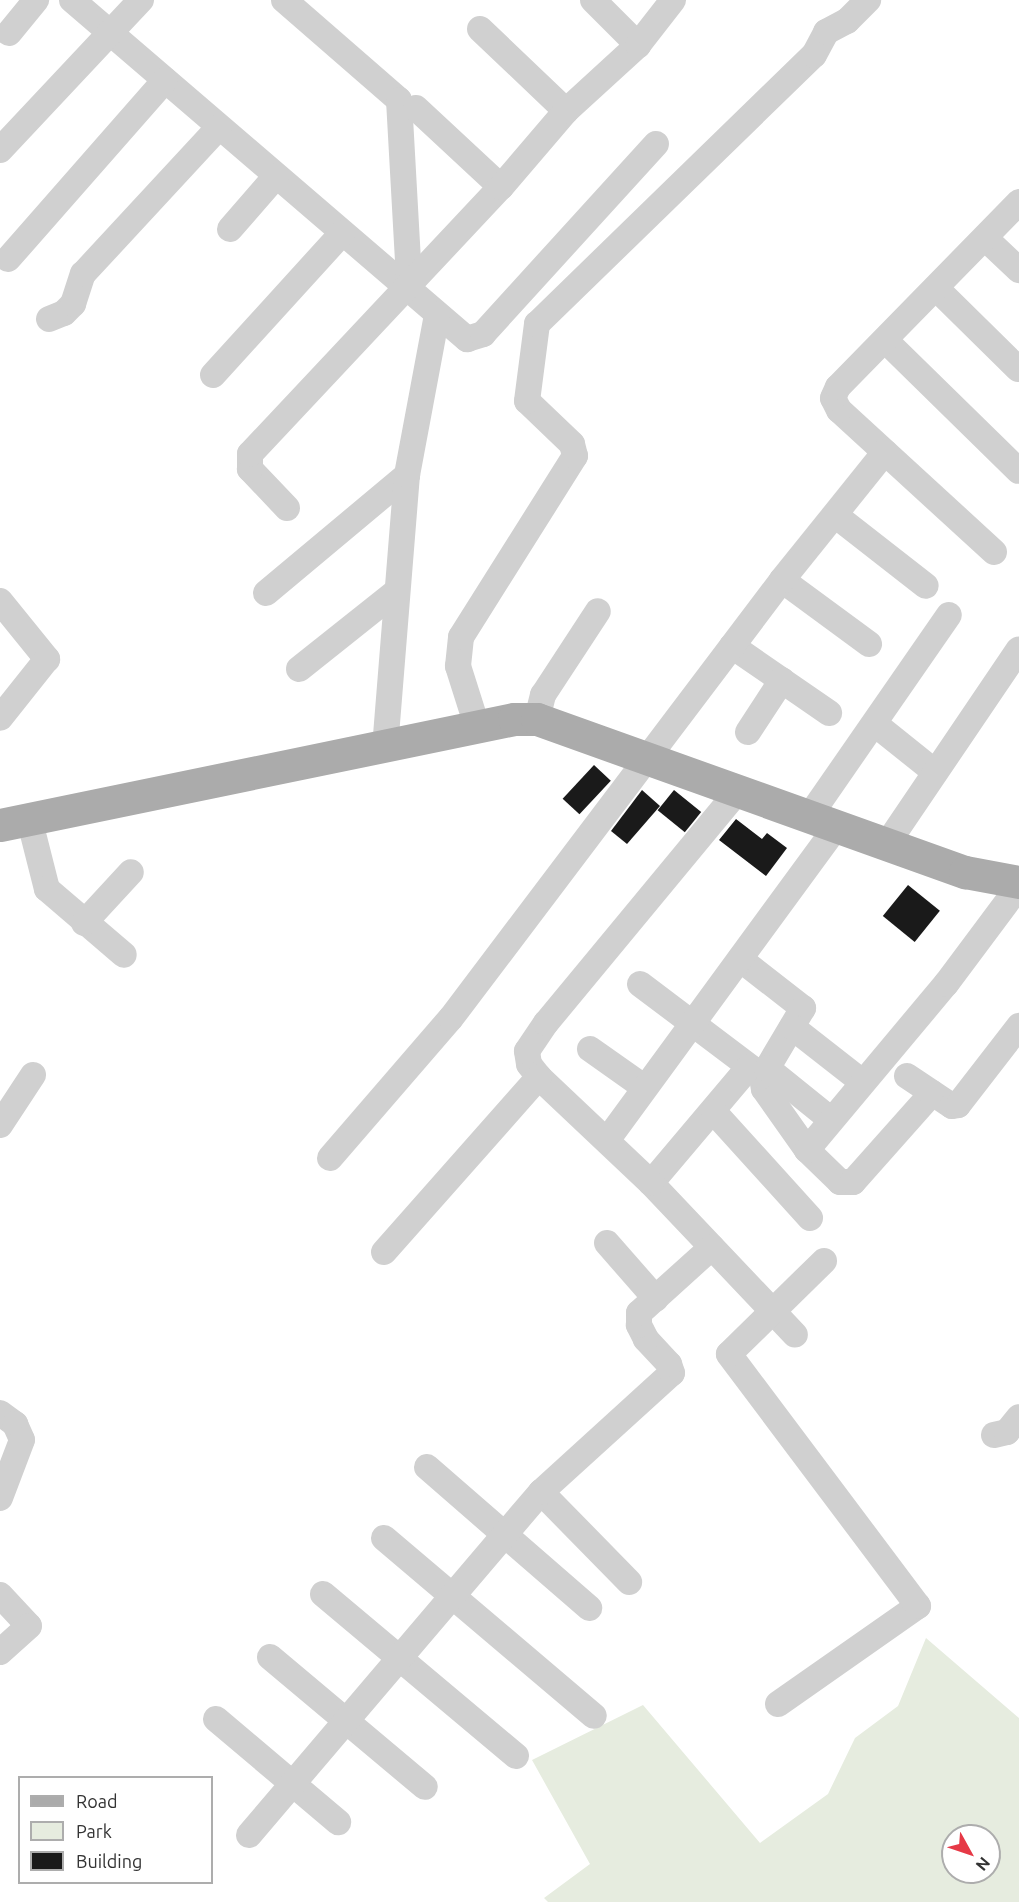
<!DOCTYPE html>
<style>
body{margin:0}
#map{position:relative;width:1019px;height:1902px;overflow:hidden;background:#fff;font-family:Ubuntu,sans-serif}
div>[style]{position:absolute}
.green>*{inset:0;background:#e6ecdf}
.building>*{inset:0;background:#1a1a1a;transform-origin:0 0}
.minor>*{height:26px;margin:-13px;padding:0 13px;transform-origin:13px;border-radius:13px;background:#d0d0d0}
.major>*{height:33px;margin:-16.5px;padding:0 16.5px;transform-origin:16.5px;border-radius:16.5px;background:#ababab}
span{translate:-50% -50%;white-space:nowrap;text-align:center;line-height:1.15;-webkit-text-stroke:6px #fff;paint-order:stroke}
.legend{position:absolute;left:18px;top:1776px;width:195px;height:108px;box-sizing:border-box;background:#fff;border:2px solid #adadad;margin:0;padding:8px 10px;list-style:none;font-size:18px;color:#333}
.legend li{display:flex;align-items:center;gap:12px;height:30px}
.legend b{width:30px;border:2px solid #adadad}
.north{position:absolute;left:941px;top:1824px;width:60px;height:60px;box-sizing:border-box;background:#fff;border:2px solid #adadad;border-radius:50%;rotate:130deg;font-size:16px;font-weight:700;line-height:24px;text-align:center;color:#333}
.north::after{content:'';display:block;margin:auto;width:21px;height:27px;background:#e63946;clip-path:polygon(50% 0,100% 100%,50% 72%,0 100%)}
</style>
<div id="map">
<div class="green">
<i style="clip-path:polygon(evenodd,926px 1638px,1019px 1718px,1019px 1902px,548px 1902px,544px 1898px,590px 1864px,532px 1760px,643px 1705px,760px 1843px,828px 1794px,855px 1738px,898px 1706px,926px 1638px,953px 1836px,989px 1836px,989px 1872px,953px 1872px,953px 1836px)"></i>
</div>
<div class="building">
<i style="left:594px;top:765px;width:23px;height:46px;rotate:43deg"></i>
<i style="clip-path:polygon(642px 790px,660px 806px,627px 844px,611px 831px)"></i>
<i style="left:674px;top:790px;width:35px;height:26px;rotate:39deg"></i>
<i style="clip-path:polygon(736px 819px,762px 839px,767px 833px,787px 848px,766px 876px,719px 840px)"></i>
<i style="left:908px;top:885px;width:41px;height:40px;rotate:39deg"></i>
</div>
<div class="minor">
<i style="left:72px;top:0;width:521px;rotate:40.64deg"></i>
<i style="left:467px;top:339px;width:17px;rotate:-17deg"></i>
<i style="left:483px;top:334px;width:257px;rotate:-47.7deg"></i>
<i style="left:284px;top:0;width:152px;rotate:41deg"></i>
<i style="left:399px;top:100px;width:181px;rotate:86.8deg"></i>
<i style="left:593px;top:0;width:64px;rotate:45deg"></i>
<i style="left:480px;top:29px;width:119px;rotate:43.6deg"></i>
<i style="left:9px;top:33px;width:43px;rotate:-50.7deg"></i>
<i style="left:416px;top:108px;width:116px;rotate:42.9deg"></i>
<i style="left:0;top:150px;width:206px;rotate:-46.8deg"></i>
<i style="left:230px;top:229px;width:70px;rotate:-49deg"></i>
<i style="left:985px;top:238px;width:47px;rotate:43.3deg"></i>
<i style="left:8px;top:259px;width:238px;rotate:-48.7deg"></i>
<i style="left:937px;top:289px;width:114px;rotate:44.6deg"></i>
<i style="left:49px;top:319px;width:16px;rotate:-22deg"></i>
<i style="left:64px;top:313px;width:13px;rotate:-45deg"></i>
<i style="left:73px;top:304px;width:32px;rotate:-72deg"></i>
<i style="left:83px;top:274px;width:200px;rotate:-47.2deg"></i>
<i style="left:885px;top:340px;width:187px;rotate:44.4deg"></i>
<i style="left:213px;top:375px;width:192px;rotate:-47.7deg"></i>
<i style="left:287px;top:508px;width:54px;rotate:-133.5deg"></i>
<i style="left:250px;top:469px;width:15px;rotate:-90deg"></i>
<i style="left:250px;top:454px;width:366px;rotate:-46.8deg"></i>
<i style="left:501px;top:187px;width:100px;rotate:-49.5deg"></i>
<i style="left:566px;top:111px;width:98px;rotate:-42.5deg"></i>
<i style="left:638px;top:45px;width:57px;rotate:-52.1deg"></i>
<i style="left:835px;top:515px;width:115px;rotate:38deg"></i>
<i style="left:994px;top:552px;width:210px;rotate:-137.5deg"></i>
<i style="left:839px;top:410px;width:13px;rotate:-117deg"></i>
<i style="left:833px;top:398px;width:12px;rotate:-66deg"></i>
<i style="left:838px;top:387px;width:259px;rotate:-45.6deg"></i>
<i style="left:782px;top:580px;width:108px;rotate:36.3deg"></i>
<i style="left:266px;top:593px;width:184px;rotate:-39.9deg"></i>
<i style="left:0;top:601px;width:75px;rotate:51deg"></i>
<i style="left:47px;top:659px;width:75px;rotate:128.5deg"></i>
<i style="left:732px;top:646px;width:118px;rotate:34.6deg"></i>
<i style="left:299px;top:669px;width:125px;rotate:-38.5deg"></i>
<i style="left:537px;top:719px;width:25px;rotate:-76deg"></i>
<i style="left:543px;top:695px;width:100px;rotate:-56.8deg"></i>
<i style="left:875px;top:724px;width:77px;rotate:38.7deg"></i>
<i style="left:477px;top:726px;width:63px;rotate:-107.6deg"></i>
<i style="left:458px;top:666px;width:29px;rotate:-84deg"></i>
<i style="left:461px;top:637px;width:214px;rotate:-57.8deg"></i>
<i style="left:575px;top:456px;width:12px;rotate:-104deg"></i>
<i style="left:572px;top:444px;width:62px;rotate:-136.3deg"></i>
<i style="left:527px;top:401px;width:78px;rotate:-82.6deg"></i>
<i style="left:537px;top:324px;width:386px;rotate:-44.2deg"></i>
<i style="left:814px;top:55px;width:26px;rotate:-62deg"></i>
<i style="left:826px;top:32px;width:24px;rotate:-28deg"></i>
<i style="left:847px;top:21px;width:30px;rotate:-45deg"></i>
<i style="left:748px;top:732px;width:62px;rotate:-56.8deg"></i>
<i style="left:385px;top:748px;width:274px;rotate:-85.4deg"></i>
<i style="left:407px;top:475px;width:163px;rotate:-79.4deg"></i>
<i style="left:811px;top:814px;width:242px;rotate:-55.3deg"></i>
<i style="left:29px;top:818px;width:73px;rotate:75.8deg"></i>
<i style="left:47px;top:889px;width:101px;rotate:40.6deg"></i>
<i style="left:887px;top:844px;width:235px;rotate:-55.9deg"></i>
<i style="left:84px;top:923px;width:69px;rotate:-47.3deg"></i>
<i style="left:740px;top:959px;width:80px;rotate:37.9deg"></i>
<i style="left:803px;top:1008px;width:80px;rotate:120.7deg"></i>
<i style="left:762px;top:1077px;width:12px;rotate:81deg"></i>
<i style="left:764px;top:1089px;width:75px;rotate:54.8deg"></i>
<i style="left:807px;top:1150px;width:46px;rotate:44.1deg"></i>
<i style="left:840px;top:1182px;width:13px"></i>
<i style="left:853px;top:1182px;width:119px;rotate:-48.4deg"></i>
<i style="left:640px;top:984px;width:153px;rotate:37deg"></i>
<i style="left:792px;top:1027px;width:88px;rotate:38deg"></i>
<i style="left:590px;top:1049px;width:67px;rotate:35.3deg"></i>
<i style="left:749px;top:1067px;width:152px;rotate:130.2deg"></i>
<i style="left:651px;top:1183px;width:209px;rotate:46.5deg"></i>
<i style="left:767px;top:1068px;width:81px;rotate:39deg"></i>
<i style="left:907px;top:1076px;width:54px;rotate:33.7deg"></i>
<i style="left:952px;top:1106px;width:6px;rotate:-9deg"></i>
<i style="left:958px;top:1105px;width:100px;rotate:-52.3deg"></i>
<i style="left:714px;top:1112px;width:143px;rotate:47.8deg"></i>
<i style="left:0;top:1125px;width:60px;rotate:-56.6deg"></i>
<i style="left:608px;top:1139px;width:389px;rotate:-53.8deg"></i>
<i style="left:807px;top:1150px;width:217px;rotate:-50.1deg"></i>
<i style="left:946px;top:984px;width:122px;rotate:-53.3deg"></i>
<i style="left:330px;top:1158px;width:185px;rotate:-49.2deg"></i>
<i style="left:451px;top:1018px;width:549px;rotate:-52.92deg"></i>
<i style="left:782px;top:580px;width:164px;rotate:-51.2deg"></i>
<i style="left:651px;top:1183px;width:154px;rotate:-136.6deg"></i>
<i style="left:539px;top:1077px;width:16px;rotate:-128deg"></i>
<i style="left:529px;top:1064px;width:13px;rotate:-99deg"></i>
<i style="left:527px;top:1051px;width:34px;rotate:-56deg"></i>
<i style="left:546px;top:1023px;width:303px;rotate:-50.4deg"></i>
<i style="left:607px;top:1243px;width:74px;rotate:48.8deg"></i>
<i style="left:384px;top:1252px;width:234px;rotate:-48.5deg"></i>
<i style="left:0;top:1413px;width:19px;rotate:36deg"></i>
<i style="left:15px;top:1424px;width:17px;rotate:66deg"></i>
<i style="left:22px;top:1440px;width:62px;rotate:110.8deg"></i>
<i style="left:994px;top:1435px;width:13px;rotate:-13deg"></i>
<i style="left:1007px;top:1432px;width:19px;rotate:-51deg"></i>
<i style="left:427px;top:1467px;width:215px;rotate:41deg"></i>
<i style="left:541px;top:1492px;width:126px;rotate:45.6deg"></i>
<i style="left:384px;top:1538px;width:275px;rotate:40.3deg"></i>
<i style="left:323px;top:1594px;width:252px;rotate:40deg"></i>
<i style="left:0;top:1595px;width:42px;rotate:46.9deg"></i>
<i style="left:29px;top:1626px;width:39px;rotate:138deg"></i>
<i style="left:270px;top:1657px;width:202px;rotate:40deg"></i>
<i style="left:778px;top:1704px;width:171px;rotate:-35deg"></i>
<i style="left:918px;top:1606px;width:315px;rotate:-126.9deg"></i>
<i style="left:729px;top:1354px;width:133px;rotate:-44.4deg"></i>
<i style="left:216px;top:1719px;width:160px;rotate:40.2deg"></i>
<i style="left:249px;top:1835px;width:450px;rotate:-49.6deg"></i>
<i style="left:541px;top:1492px;width:177px;rotate:-42.3deg"></i>
<i style="left:672px;top:1373px;width:9px;rotate:-108deg"></i>
<i style="left:669px;top:1364px;width:34px;rotate:-133deg"></i>
<i style="left:646px;top:1339px;width:16px;rotate:-117deg"></i>
<i style="left:639px;top:1325px;width:12px;rotate:-90deg"></i>
<i style="left:639px;top:1313px;width:98px;rotate:-42.1deg"></i>
</div>
<div class="major">
<i style="left:0;top:825px;width:525px;rotate:-11.65deg"></i>
<i style="left:514px;top:719px;width:23px"></i>
<i style="left:537px;top:719px;width:455px;rotate:19.7deg"></i>
<i style="left:965px;top:872px;width:55px;rotate:10.5deg"></i>
</div>
<ul class="legend">
<li><b style="height:8px;background:#ababab"></b>Road</li>
<li><b style="height:16px;background:#e6ecdf"></b>Park</li>
<li><b style="height:16px;background:#1a1a1a"></b>Building</li>
</ul>
<div class="north">N</div>
</div>
